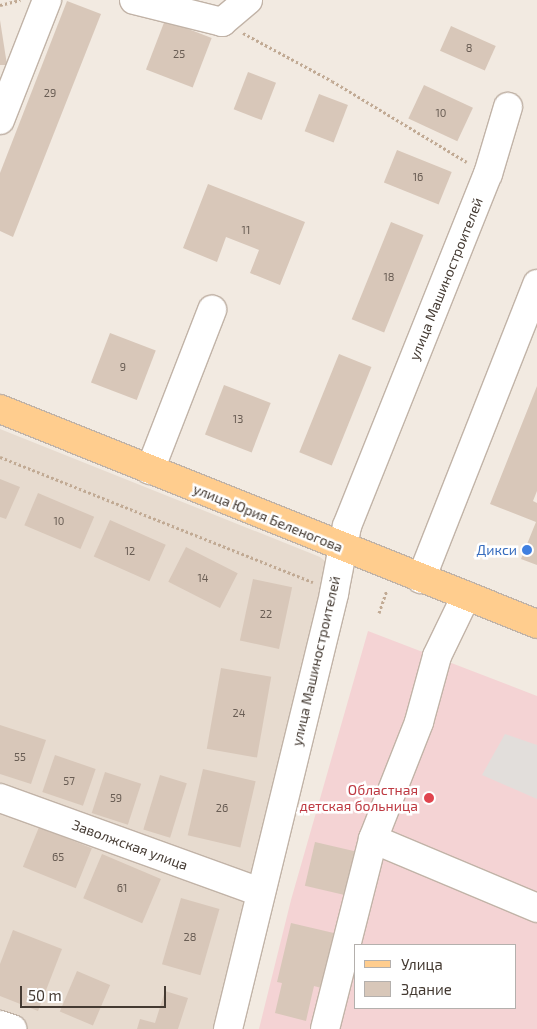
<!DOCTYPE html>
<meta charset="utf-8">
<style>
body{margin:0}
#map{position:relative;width:537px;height:1029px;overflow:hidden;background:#f2eae1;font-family:"Exo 2",sans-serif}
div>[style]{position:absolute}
.residential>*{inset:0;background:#e7dbcf}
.medical>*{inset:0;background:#f4d3d4}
.parking>*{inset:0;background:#e2dedb}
.building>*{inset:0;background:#d8c7b9;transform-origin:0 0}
.path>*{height:3px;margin-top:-1.5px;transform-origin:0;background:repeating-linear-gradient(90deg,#c1aa94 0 2.5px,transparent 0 5px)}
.roads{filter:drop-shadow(1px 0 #c1b3a7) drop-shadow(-1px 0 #c1b3a7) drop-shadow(0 1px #c1b3a7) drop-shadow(0 -1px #c1b3a7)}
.minor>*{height:28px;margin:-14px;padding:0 14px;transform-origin:14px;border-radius:14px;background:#fff}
.major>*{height:28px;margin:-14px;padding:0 14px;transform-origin:14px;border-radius:14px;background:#ffcd8e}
.dots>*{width:14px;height:14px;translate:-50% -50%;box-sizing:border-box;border:2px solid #fff;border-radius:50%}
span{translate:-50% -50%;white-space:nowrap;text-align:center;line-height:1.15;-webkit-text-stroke:5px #fff;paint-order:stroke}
.number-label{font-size:11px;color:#695d54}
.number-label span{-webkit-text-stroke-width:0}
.street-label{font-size:14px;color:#443a32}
.shop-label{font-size:14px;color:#366cbe}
.right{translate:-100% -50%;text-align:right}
.health-label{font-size:14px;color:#be3a42}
.legend{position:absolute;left:354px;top:944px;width:162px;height:65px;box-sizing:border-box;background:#fff;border:1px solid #b4b0ad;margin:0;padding:6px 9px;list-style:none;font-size:15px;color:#443a32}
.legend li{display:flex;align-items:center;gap:10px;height:25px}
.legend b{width:25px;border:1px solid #b4b0ad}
.scale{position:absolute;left:20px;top:986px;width:146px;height:22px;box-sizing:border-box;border:2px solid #443a32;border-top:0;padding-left:6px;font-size:15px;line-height:18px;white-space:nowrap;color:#443a32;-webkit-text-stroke:4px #fff;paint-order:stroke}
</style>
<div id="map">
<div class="residential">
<i style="clip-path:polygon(0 429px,320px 557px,326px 562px,327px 572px,217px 1029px,0 1029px)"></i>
</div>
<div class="medical">
<i style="clip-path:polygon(evenodd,368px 631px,537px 696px,537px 1029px,259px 1029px,291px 900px,368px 631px,356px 945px,516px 945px,516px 1008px,356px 1008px,356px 945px)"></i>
</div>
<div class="parking">
<i style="clip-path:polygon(505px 734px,537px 745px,537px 799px,482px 775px)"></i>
</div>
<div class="building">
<i style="clip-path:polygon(67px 1px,101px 14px,13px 237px,0 231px,0 173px)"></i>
<i style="clip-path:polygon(0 20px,7px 65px,0 65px)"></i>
<i style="left:165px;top:20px;width:50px;height:53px;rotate:21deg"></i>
<i style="left:451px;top:26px;width:49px;height:27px;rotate:24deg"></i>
<i style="left:248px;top:72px;width:30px;height:40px;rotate:21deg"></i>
<i style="left:424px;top:85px;width:54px;height:37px;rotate:25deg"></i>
<i style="left:319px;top:94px;width:31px;height:40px;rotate:21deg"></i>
<i style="left:397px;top:150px;width:59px;height:35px;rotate:22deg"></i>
<i style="clip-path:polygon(208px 184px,305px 222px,280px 285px,250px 273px,259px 250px,226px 237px,217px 262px,183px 248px)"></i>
<i style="left:391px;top:222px;width:35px;height:105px;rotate:22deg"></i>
<i style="left:110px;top:333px;width:49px;height:53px;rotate:21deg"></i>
<i style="left:339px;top:354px;width:35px;height:106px;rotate:22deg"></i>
<i style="left:224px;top:385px;width:50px;height:53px;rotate:21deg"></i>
<i style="clip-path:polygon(537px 386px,537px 491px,533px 501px,537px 503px,537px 565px,521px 559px,536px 522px,490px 504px)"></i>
<i style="clip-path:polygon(0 479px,20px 487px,6px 519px,0 517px)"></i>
<i style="left:38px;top:493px;width:61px;height:35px;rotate:23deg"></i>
<i style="left:110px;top:520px;width:61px;height:40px;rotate:24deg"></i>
<i style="left:186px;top:547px;width:58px;height:39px;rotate:27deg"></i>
<i style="left:253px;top:579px;width:40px;height:63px;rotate:12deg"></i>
<i style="left:221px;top:668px;width:51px;height:82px;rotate:10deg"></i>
<i style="clip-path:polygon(0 725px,46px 740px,31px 784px,0 774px)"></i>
<i style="left:55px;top:755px;width:43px;height:39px;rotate:19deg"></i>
<i style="left:203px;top:769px;width:54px;height:68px;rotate:13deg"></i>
<i style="left:105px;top:772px;width:38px;height:43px;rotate:18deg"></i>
<i style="left:160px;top:775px;width:28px;height:57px;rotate:17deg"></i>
<i style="left:39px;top:827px;width:57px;height:43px;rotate:22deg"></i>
<i style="left:315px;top:842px;width:43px;height:45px;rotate:13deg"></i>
<i style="left:102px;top:854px;width:64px;height:48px;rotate:23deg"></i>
<i style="left:181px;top:898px;width:40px;height:69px;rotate:16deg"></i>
<i style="clip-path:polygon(291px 923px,338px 934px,325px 989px,314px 986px,306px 1021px,275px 1013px,282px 983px,277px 982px)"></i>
<i style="clip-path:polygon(13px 930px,62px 949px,38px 1011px,0 996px,0 964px)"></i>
<i style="left:77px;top:971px;width:36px;height:44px;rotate:23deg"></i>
<i style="clip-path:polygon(165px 991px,188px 998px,178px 1029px,137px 1029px,140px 1019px,155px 1023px)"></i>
</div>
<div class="path">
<i style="left:0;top:5px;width:21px;rotate:-14deg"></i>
<i style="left:243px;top:33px;width:101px;rotate:28.3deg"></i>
<i style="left:332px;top:81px;width:157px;rotate:31deg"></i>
<i style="left:0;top:457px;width:337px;rotate:21.8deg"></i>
<i style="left:379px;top:613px;width:24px;rotate:-71deg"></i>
</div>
<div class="roads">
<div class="minor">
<i style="left:134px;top:0;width:91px;rotate:14deg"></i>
<i style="left:222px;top:22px;width:34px;rotate:-40deg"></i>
<i style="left:0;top:120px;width:129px;rotate:-68.6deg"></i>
<i style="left:150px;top:470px;width:172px;rotate:-68.8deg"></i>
<i style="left:421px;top:579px;width:317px;rotate:-68.5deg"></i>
<i style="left:0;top:798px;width:276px;rotate:19.9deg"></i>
<i style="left:373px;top:839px;width:178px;rotate:22.8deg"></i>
<i style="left:0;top:1025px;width:13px;rotate:18deg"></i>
<i style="left:228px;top:1029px;width:449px;rotate:-76.3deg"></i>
<i style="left:334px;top:593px;width:68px;rotate:-79deg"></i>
<i style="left:347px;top:526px;width:379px;rotate:-68.2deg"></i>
<i style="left:488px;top:174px;width:70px;rotate:-73.4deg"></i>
<i style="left:325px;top:1029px;width:196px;rotate:-75.8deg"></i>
<i style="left:373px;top:839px;width:126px;rotate:-68.5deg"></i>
<i style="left:419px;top:722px;width:68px;rotate:-74.7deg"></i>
<i style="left:437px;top:656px;width:67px;rotate:-64.2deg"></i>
</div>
<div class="major">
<i style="left:0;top:409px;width:578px;rotate:21.82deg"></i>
</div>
</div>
<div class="dots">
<i style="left:527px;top:550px;background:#3f7fe0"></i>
<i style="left:429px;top:798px;background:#e0444e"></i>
</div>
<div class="number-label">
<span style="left:469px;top:48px">8</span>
<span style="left:179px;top:54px">25</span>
<span style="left:50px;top:93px">29</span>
<span style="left:441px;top:113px">10</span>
<span style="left:418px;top:177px">16</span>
<span style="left:246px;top:230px">11</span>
<span style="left:389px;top:277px">18</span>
<span style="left:123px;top:367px">9</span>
<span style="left:238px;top:419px">13</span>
<span style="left:59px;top:521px">10</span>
<span style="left:130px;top:551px">12</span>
<span style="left:203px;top:578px">14</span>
<span style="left:266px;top:614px">22</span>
<span style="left:239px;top:713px">24</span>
<span style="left:20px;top:757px">55</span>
<span style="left:69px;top:781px">57</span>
<span style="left:116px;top:798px">59</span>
<span style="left:222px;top:808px">26</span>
<span style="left:58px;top:857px">65</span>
<span style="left:122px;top:888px">61</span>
<span style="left:190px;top:937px">28</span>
</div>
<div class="street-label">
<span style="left:446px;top:279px;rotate:-68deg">улица Машиностроителей</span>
<span style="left:268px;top:518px;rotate:22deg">улица Юрия Беленогова</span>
<span style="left:316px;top:661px;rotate:-77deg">улица Машиностроителей</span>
<span style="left:130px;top:845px;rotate:20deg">Заволжская улица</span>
</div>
<div class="shop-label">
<span class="right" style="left:517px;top:550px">Дикси</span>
</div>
<div class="health-label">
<span class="right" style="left:418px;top:798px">Областная<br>детская больница</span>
</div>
<ul class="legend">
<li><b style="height:6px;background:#ffcd8e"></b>Улица</li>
<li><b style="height:14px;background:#d8c7b9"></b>Здание</li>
</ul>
<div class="scale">50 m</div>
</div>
